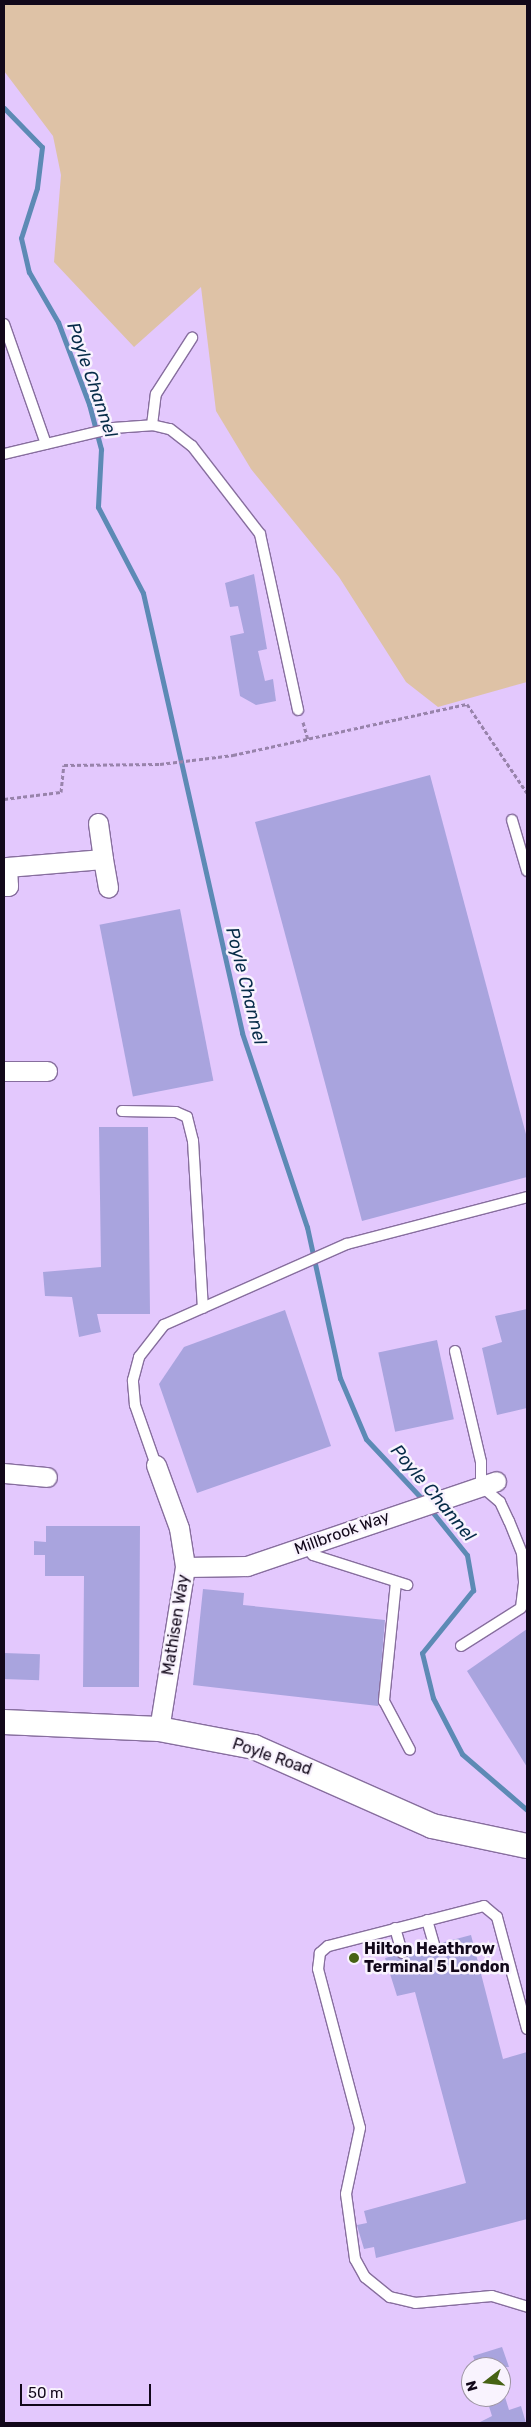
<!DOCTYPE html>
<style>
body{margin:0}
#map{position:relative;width:531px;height:2427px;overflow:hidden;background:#e3c8fd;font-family:Rubik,sans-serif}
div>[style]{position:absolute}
.green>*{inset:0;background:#dec2a6}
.stream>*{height:5px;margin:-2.5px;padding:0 2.5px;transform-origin:2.5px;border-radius:2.5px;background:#5d8ab5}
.building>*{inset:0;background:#a9a4de;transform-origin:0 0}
.path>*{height:3px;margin-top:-1.5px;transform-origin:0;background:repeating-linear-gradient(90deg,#9883ab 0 4px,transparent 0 6.5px)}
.roads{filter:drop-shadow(1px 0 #876e9e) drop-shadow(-1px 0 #876e9e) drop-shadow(0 1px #876e9e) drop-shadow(0 -1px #876e9e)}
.service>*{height:10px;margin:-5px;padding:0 5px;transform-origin:5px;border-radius:5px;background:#fff}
.minor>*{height:19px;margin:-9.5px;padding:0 9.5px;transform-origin:9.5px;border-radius:9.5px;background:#fff}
.tertiary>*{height:24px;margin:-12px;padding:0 12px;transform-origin:12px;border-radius:12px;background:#fff}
.dots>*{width:14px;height:14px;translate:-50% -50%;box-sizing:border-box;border:2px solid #f9f3fe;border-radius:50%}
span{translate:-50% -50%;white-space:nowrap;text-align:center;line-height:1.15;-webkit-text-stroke:5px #f9f3fe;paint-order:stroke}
.street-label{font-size:16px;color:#12081a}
.poi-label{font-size:16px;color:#12081a;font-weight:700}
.left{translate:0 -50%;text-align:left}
.water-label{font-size:18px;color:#062b48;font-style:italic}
.frame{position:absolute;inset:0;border:5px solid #12081a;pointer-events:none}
.north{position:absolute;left:461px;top:2357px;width:50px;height:50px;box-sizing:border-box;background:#f9f3fe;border:1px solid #9d95a3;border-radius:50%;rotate:254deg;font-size:14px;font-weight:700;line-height:20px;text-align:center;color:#12081a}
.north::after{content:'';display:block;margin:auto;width:18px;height:22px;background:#466214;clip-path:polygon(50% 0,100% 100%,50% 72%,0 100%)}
.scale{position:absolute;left:20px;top:2384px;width:131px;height:22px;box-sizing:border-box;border:2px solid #12081a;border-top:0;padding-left:6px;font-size:15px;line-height:18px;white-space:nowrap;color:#12081a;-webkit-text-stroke:4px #f9f3fe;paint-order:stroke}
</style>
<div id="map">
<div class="green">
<i style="clip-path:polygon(4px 4px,527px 4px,527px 682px,438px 707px,406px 682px,339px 577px,251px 469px,216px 411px,201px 287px,134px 347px,54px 262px,61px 175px,53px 136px,4px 71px)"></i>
</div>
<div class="stream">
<i style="left:4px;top:108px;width:54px;rotate:45.7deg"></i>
<i style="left:42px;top:147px;width:41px;rotate:97deg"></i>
<i style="left:37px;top:188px;width:52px;rotate:107.7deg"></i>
<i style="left:21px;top:238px;width:35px;rotate:77deg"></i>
<i style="left:29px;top:272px;width:58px;rotate:59.9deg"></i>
<i style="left:58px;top:322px;width:88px;rotate:69.3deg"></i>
<i style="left:89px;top:404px;width:47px;rotate:75.1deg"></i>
<i style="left:101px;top:449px;width:58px;rotate:93deg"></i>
<i style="left:98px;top:507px;width:97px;rotate:62.4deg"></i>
<i style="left:143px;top:593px;width:451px;rotate:77.3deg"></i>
<i style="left:242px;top:1033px;width:205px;rotate:71.5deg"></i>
<i style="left:307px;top:1227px;width:155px;rotate:77.7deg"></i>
<i style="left:340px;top:1378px;width:66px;rotate:66.9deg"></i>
<i style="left:366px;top:1439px;width:86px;rotate:46.9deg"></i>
<i style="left:430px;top:1509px;width:59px;rotate:51.2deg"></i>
<i style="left:467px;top:1555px;width:36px;rotate:80deg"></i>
<i style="left:473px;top:1590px;width:81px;rotate:129deg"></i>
<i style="left:422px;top:1653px;width:46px;rotate:76.3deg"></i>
<i style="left:433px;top:1698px;width:63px;rotate:62.6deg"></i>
<i style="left:462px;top:1754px;width:86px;rotate:40.7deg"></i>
</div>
<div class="building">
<i style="clip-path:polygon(254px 574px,267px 649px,258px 651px,265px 681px,273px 679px,276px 701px,256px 705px,240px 696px,230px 636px,244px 633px,238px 606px,230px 607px,225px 583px)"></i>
<i style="clip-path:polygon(430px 775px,527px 1138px,527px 1177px,362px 1221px,255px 822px)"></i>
<i style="left:180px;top:909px;width:175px;height:82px;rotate:79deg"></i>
<i style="clip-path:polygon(99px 1127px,148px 1127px,150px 1314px,97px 1314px,101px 1332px,79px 1337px,72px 1297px,45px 1296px,43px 1272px,101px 1267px)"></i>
<i style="clip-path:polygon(527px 1309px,527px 1408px,497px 1415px,482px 1348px,502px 1342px,495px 1316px)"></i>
<i style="clip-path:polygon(285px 1310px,331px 1446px,197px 1493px,159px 1384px,184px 1347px)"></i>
<i style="left:437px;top:1340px;width:81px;height:60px;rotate:78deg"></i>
<i style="clip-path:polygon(46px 1526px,140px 1526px,139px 1687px,83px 1687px,84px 1576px,45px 1576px,45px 1555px,34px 1555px,34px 1541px,46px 1542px)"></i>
<i style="clip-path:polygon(203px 1589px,244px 1593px,243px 1605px,385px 1620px,378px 1706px,193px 1685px)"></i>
<i style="clip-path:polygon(527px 1629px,527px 1767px,467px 1671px)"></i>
<i style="left:4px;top:1653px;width:36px;height:26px;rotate:2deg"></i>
<i style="clip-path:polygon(471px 1935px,503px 2059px,527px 2052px,527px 2219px,376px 2258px,374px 2247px,364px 2249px,358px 2229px,357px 2225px,367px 2223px,364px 2211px,466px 2183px,415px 1992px,397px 1996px,385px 1958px,396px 1955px,403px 1960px,409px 1952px,427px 1947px,435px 1952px,441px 1943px)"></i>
<i style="clip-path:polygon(502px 2347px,509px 2367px,477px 2367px,473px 2356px)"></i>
<i style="clip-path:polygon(486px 2397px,505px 2397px,509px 2410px,521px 2406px,526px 2423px,478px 2423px,492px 2416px)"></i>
</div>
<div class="path">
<i style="left:303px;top:722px;width:18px;rotate:74deg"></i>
<i style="left:4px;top:799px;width:57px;rotate:-7deg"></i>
<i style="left:61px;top:792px;width:27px;rotate:-84deg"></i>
<i style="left:64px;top:765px;width:96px;rotate:-0.6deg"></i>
<i style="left:160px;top:764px;width:74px;rotate:-7deg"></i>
<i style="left:233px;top:755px;width:239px;rotate:-12.3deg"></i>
<i style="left:467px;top:704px;width:107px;rotate:56deg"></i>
</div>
<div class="roads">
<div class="service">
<i style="left:4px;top:324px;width:127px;rotate:70.7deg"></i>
<i style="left:152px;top:425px;width:31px;rotate:-83deg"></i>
<i style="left:156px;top:394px;width:67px;rotate:-57.3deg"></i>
<i style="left:4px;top:454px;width:112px;rotate:-13.4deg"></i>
<i style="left:113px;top:428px;width:39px;rotate:-4deg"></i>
<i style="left:152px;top:425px;width:18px;rotate:13deg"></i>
<i style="left:170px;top:429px;width:28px;rotate:38deg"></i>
<i style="left:192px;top:446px;width:111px;rotate:52.3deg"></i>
<i style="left:260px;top:534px;width:180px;rotate:77.8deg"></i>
<i style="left:512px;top:820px;width:53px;rotate:73.6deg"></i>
<i style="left:122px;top:1111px;width:54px;rotate:1.1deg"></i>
<i style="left:176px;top:1112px;width:12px;rotate:24deg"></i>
<i style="left:187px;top:1117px;width:25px;rotate:76deg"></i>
<i style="left:193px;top:1141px;width:167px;rotate:86.6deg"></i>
<i style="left:455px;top:1351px;width:114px;rotate:76.8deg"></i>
<i style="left:481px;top:1462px;width:24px;rotate:90deg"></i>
<i style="left:481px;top:1486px;width:25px;rotate:40deg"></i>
<i style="left:500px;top:1502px;width:21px;rotate:65deg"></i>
<i style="left:509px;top:1521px;width:35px;rotate:68deg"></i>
<i style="left:522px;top:1553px;width:30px;rotate:86deg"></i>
<i style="left:524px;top:1583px;width:25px;rotate:97deg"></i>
<i style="left:521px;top:1608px;width:71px;rotate:147.7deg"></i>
<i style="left:156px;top:1465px;width:64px;rotate:-109.3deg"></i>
<i style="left:135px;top:1405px;width:25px;rotate:-95deg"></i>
<i style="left:133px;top:1380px;width:24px;rotate:-75deg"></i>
<i style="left:139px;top:1357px;width:41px;rotate:-52deg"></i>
<i style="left:164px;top:1325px;width:200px;rotate:-23.9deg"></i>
<i style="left:347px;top:1244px;width:186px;rotate:-14.6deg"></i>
<i style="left:305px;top:1546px;width:12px;rotate:48deg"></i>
<i style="left:313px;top:1555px;width:99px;rotate:17.7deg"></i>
<i style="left:396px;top:1582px;width:120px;rotate:95.8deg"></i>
<i style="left:384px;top:1701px;width:55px;rotate:62deg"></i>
<i style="left:427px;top:1920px;width:26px;rotate:74deg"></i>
<i style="left:395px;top:1928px;width:26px;rotate:74deg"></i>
<i style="left:527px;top:2029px;width:116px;rotate:-105deg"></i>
<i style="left:497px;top:1917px;width:17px;rotate:-140deg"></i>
<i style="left:484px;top:1906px;width:161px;rotate:165.6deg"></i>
<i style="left:328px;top:1946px;width:11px;rotate:139deg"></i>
<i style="left:320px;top:1953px;width:16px;rotate:97deg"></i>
<i style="left:318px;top:1969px;width:164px;rotate:75.2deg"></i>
<i style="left:360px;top:2128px;width:67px;rotate:102deg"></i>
<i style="left:346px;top:2194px;width:66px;rotate:82.1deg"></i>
<i style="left:355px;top:2259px;width:21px;rotate:61deg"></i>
<i style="left:365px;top:2277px;width:32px;rotate:39deg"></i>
<i style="left:390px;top:2297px;width:26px;rotate:13deg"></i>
<i style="left:415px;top:2303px;width:77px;rotate:-5.2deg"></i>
<i style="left:492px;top:2296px;width:37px;rotate:17deg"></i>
</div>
<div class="minor">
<i style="left:98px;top:823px;width:36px;rotate:82deg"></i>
<i style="left:4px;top:886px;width:4px"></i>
<i style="left:8px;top:886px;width:19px;rotate:-93deg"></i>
<i style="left:7px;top:867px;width:96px;rotate:-4.8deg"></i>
<i style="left:103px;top:859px;width:29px;rotate:80deg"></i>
<i style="left:4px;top:1071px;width:43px"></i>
<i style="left:156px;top:1465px;width:67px;rotate:69.9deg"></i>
<i style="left:179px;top:1528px;width:39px;rotate:81deg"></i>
<i style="left:185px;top:1567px;width:164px;rotate:99.1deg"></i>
<i style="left:4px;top:1473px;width:43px;rotate:5.3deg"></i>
<i style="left:185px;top:1567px;width:62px;rotate:-0.9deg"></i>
<i style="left:247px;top:1566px;width:263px;rotate:-18.8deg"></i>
</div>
<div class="tertiary">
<i style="left:4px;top:1722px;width:155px;rotate:2.6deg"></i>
<i style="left:159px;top:1729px;width:97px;rotate:10.7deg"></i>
<i style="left:254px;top:1747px;width:195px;rotate:23.9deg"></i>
<i style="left:432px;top:1826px;width:97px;rotate:11.9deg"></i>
</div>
</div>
<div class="dots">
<i style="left:354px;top:1958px;background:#466214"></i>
</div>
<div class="street-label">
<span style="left:342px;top:1533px;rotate:-20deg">Millbrook Way</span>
<span style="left:176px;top:1625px;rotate:-81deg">Mathisen Way</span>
<span style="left:272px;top:1757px;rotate:19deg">Poyle Road</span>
</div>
<div class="poi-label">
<span class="left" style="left:364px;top:1958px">Hilton Heathrow<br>Terminal 5 London</span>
</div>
<div class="water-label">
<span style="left:92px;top:380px;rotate:71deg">Poyle Channel</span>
<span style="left:246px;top:986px;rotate:76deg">Poyle Channel</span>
<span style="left:433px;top:1493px;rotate:50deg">Poyle Channel</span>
</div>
<div class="frame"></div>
<div class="north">N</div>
<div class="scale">50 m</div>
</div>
